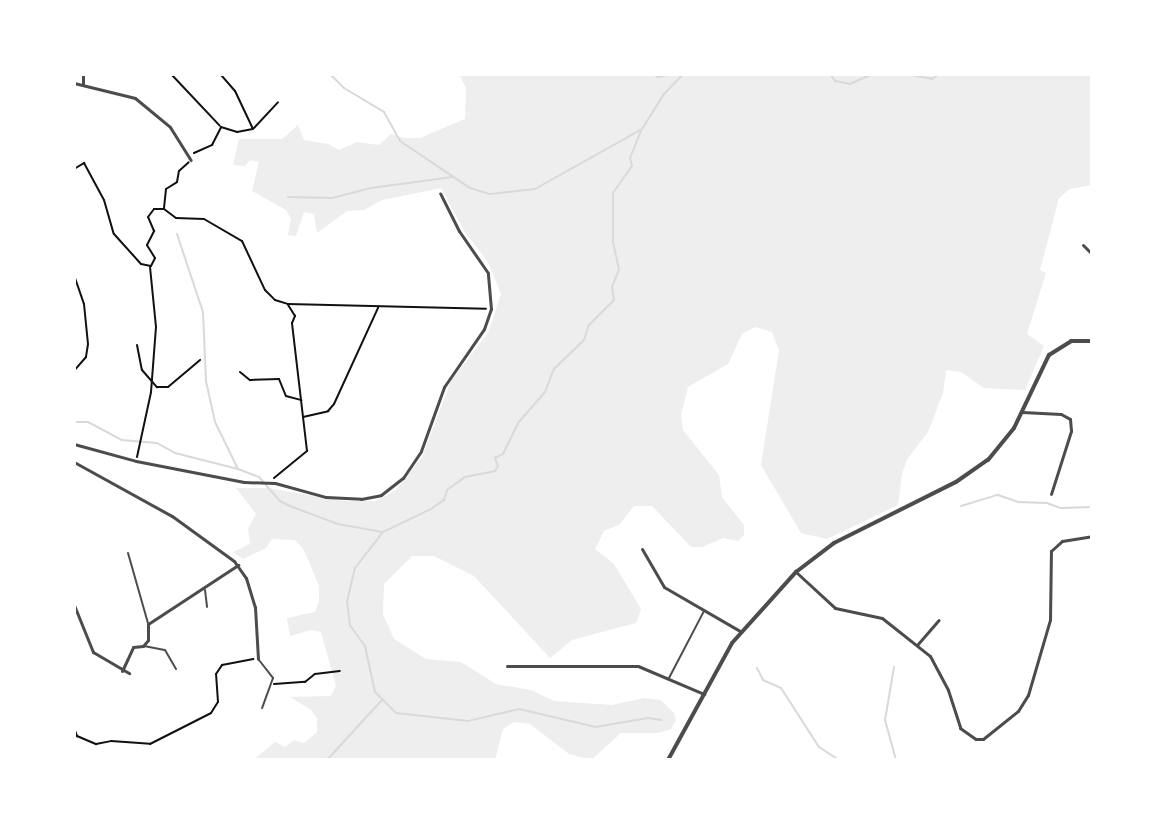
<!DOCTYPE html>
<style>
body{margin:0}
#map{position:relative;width:1166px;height:834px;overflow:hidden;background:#fff;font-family:"Alegreya Sans",sans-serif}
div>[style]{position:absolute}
.green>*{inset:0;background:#eee}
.stream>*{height:2px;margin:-1px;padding:0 1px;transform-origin:1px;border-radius:1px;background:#d9d9d9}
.path>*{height:2px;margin:-1px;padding:0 1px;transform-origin:1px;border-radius:1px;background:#111}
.service>*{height:2px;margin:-1px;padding:0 1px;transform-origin:1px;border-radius:1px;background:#4c4c4c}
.minor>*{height:3px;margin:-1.5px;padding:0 1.5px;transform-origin:1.5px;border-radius:1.5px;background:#4c4c4c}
.tertiary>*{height:4px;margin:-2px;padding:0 2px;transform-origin:2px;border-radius:2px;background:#4c4c4c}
span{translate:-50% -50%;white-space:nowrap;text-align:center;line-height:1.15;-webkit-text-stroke:7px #fff;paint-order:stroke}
.frame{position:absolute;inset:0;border:76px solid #fff;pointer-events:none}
</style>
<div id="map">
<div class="green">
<i style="clip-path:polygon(459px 74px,1092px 74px,1092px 185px,1070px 189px,1059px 198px,1040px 270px,1046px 273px,1027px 334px,1044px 346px,1025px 390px,984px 388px,961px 372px,946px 370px,943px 393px,928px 432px,908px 458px,902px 473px,898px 505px,827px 539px,801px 533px,761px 465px,779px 350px,772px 332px,755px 327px,742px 334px,728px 364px,688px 387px,681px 415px,683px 430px,719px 475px,722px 497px,744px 525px,744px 535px,738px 541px,723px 538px,702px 547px,691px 547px,652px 506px,634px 506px,619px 525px,604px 531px,595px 549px,614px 564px,641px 609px,636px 623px,572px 640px,550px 658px,474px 576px,434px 556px,412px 556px,384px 584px,383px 614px,394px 639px,426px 659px,461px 662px,496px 684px,531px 690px,554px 701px,612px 705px,644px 698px,661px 700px,674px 713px,676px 720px,671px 729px,659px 733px,621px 733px,591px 760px,569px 754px,530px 724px,514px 722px,503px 729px,495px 760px,253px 760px,275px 742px,285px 747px,294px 740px,304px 743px,317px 732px,317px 718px,311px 710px,290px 697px,331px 696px,336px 686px,321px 632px,311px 630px,290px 636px,287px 618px,315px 612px,319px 600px,319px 586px,304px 550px,295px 540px,272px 539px,266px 548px,243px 559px,233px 552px,250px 544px,248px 529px,256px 514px,236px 488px,267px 488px,345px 501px,376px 501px,396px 490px,422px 457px,451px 381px,488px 333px,501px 294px,488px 262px,465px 232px,441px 188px,382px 200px,364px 210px,347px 211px,317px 233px,314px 214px,304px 212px,296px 236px,288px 235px,291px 219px,286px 210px,252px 191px,259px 162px,250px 160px,245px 166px,233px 165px,239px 139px,282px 139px,298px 125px,304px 140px,328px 144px,339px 150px,357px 142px,379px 145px,391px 134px,404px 138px,420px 138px,465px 119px,466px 88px)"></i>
</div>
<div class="stream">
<i style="left:330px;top:74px;width:20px;rotate:45deg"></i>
<i style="left:344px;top:88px;width:47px;rotate:31deg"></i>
<i style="left:384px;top:112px;width:33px;rotate:61deg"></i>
<i style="left:400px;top:141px;width:84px;rotate:33.9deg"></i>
<i style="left:470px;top:188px;width:21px;rotate:17deg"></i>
<i style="left:490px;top:194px;width:45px;rotate:-6.3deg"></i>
<i style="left:535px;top:189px;width:120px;rotate:-29.3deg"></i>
<i style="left:653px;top:74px;width:6px;rotate:31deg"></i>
<i style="left:658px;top:77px;width:15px;rotate:-11deg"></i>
<i style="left:830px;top:74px;width:9px;rotate:54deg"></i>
<i style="left:835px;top:81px;width:15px;rotate:11deg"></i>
<i style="left:850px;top:84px;width:24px;rotate:-24deg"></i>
<i style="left:880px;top:74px;width:9px"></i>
<i style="left:892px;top:74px;width:11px"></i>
<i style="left:907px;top:74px;width:25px;rotate:11deg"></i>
<i style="left:932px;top:79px;width:9px;rotate:-36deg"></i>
<i style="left:288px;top:197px;width:44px;rotate:1.3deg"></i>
<i style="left:332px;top:198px;width:40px;rotate:-14.4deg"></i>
<i style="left:371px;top:188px;width:82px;rotate:-7.7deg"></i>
<i style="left:177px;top:234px;width:82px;rotate:71.6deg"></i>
<i style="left:203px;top:312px;width:69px;rotate:87.5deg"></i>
<i style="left:206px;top:381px;width:42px;rotate:77.6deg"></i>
<i style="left:215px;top:422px;width:52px;rotate:63.9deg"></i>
<i style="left:74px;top:422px;width:14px"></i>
<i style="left:88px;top:422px;width:38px;rotate:28deg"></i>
<i style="left:122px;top:440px;width:35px;rotate:5deg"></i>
<i style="left:157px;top:443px;width:21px;rotate:29deg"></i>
<i style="left:175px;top:453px;width:65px;rotate:14.3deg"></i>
<i style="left:238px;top:469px;width:22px;rotate:21deg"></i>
<i style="left:259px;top:477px;width:32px;rotate:49deg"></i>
<i style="left:280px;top:501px;width:11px;rotate:27deg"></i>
<i style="left:290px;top:506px;width:51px;rotate:20.6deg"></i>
<i style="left:338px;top:524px;width:45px;rotate:10.3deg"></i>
<i style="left:961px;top:506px;width:39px;rotate:-17deg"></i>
<i style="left:998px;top:495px;width:21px;rotate:19deg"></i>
<i style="left:1018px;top:502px;width:29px;rotate:2deg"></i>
<i style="left:1047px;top:503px;width:14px;rotate:21deg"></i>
<i style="left:1060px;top:508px;width:32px;rotate:-2deg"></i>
<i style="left:894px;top:667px;width:54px;rotate:99.6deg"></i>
<i style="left:885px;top:720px;width:41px;rotate:74.6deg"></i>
<i style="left:757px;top:668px;width:13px;rotate:63deg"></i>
<i style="left:763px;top:680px;width:20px;rotate:24deg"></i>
<i style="left:781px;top:688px;width:70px;rotate:57.2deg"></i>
<i style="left:819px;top:747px;width:24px;rotate:33deg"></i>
<i style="left:661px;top:720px;width:13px;rotate:-171deg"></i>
<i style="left:648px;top:718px;width:53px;rotate:170.2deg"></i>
<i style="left:596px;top:727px;width:79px;rotate:-166.8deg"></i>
<i style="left:519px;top:709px;width:52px;rotate:166.8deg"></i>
<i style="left:468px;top:721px;width:72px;rotate:-173.7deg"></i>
<i style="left:396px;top:713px;width:30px;rotate:-135deg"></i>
<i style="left:375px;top:692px;width:47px;rotate:-102.3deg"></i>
<i style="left:365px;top:646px;width:26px;rotate:-126deg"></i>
<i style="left:350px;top:625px;width:23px;rotate:-97deg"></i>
<i style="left:347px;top:602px;width:35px;rotate:-77deg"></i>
<i style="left:355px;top:568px;width:46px;rotate:-52.1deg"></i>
<i style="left:383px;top:532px;width:53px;rotate:-25.6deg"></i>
<i style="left:431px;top:509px;width:16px;rotate:-35deg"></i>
<i style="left:444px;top:500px;width:10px;rotate:-73deg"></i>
<i style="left:447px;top:490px;width:22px;rotate:-36deg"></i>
<i style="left:465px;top:477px;width:31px;rotate:-11deg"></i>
<i style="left:495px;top:471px;width:6px;rotate:-59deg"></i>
<i style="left:498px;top:466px;width:9px;rotate:-111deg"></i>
<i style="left:495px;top:458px;width:9px;rotate:-27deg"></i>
<i style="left:503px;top:454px;width:34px;rotate:-64deg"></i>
<i style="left:518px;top:423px;width:41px;rotate:-48.9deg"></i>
<i style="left:545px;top:392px;width:25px;rotate:-69deg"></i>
<i style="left:554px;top:369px;width:42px;rotate:-44deg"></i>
<i style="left:584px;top:340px;width:16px;rotate:-72deg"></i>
<i style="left:589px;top:325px;width:35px;rotate:-45deg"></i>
<i style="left:614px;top:300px;width:13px;rotate:-99deg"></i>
<i style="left:612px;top:287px;width:18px;rotate:-68deg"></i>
<i style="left:619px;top:270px;width:30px;rotate:-102deg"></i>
<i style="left:613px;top:241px;width:48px;rotate:-90deg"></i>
<i style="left:613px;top:193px;width:33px;rotate:-55deg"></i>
<i style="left:632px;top:166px;width:8px;rotate:-104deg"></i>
<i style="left:630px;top:158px;width:31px;rotate:-68deg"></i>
<i style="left:642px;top:129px;width:41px;rotate:-57.8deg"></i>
<i style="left:664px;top:94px;width:28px;rotate:-46deg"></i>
<i style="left:327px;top:760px;width:81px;rotate:-47.5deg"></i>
</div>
<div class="path">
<i style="left:171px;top:74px;width:71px;rotate:46.7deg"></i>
<i style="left:254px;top:128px;width:35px;rotate:-47deg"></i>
<i style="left:194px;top:153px;width:20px;rotate:-24deg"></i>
<i style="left:212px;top:145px;width:20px;rotate:-63deg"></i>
<i style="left:221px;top:127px;width:17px;rotate:17deg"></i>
<i style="left:237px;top:132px;width:16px;rotate:-11deg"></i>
<i style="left:253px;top:129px;width:42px;rotate:-115.3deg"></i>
<i style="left:235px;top:91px;width:23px;rotate:-131deg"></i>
<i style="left:74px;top:169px;width:12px;rotate:-31deg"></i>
<i style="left:84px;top:163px;width:42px;rotate:61.6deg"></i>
<i style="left:104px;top:200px;width:35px;rotate:74deg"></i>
<i style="left:114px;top:234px;width:40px;rotate:48deg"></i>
<i style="left:141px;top:264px;width:10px;rotate:11deg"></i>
<i style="left:151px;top:266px;width:9px;rotate:-63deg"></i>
<i style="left:155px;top:258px;width:15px;rotate:-122deg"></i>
<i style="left:147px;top:245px;width:16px;rotate:-63deg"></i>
<i style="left:154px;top:231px;width:15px;rotate:-113deg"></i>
<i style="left:148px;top:217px;width:10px;rotate:-53deg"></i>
<i style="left:154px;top:209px;width:10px"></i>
<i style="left:164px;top:209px;width:15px;rotate:37deg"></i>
<i style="left:176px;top:218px;width:28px;rotate:2deg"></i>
<i style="left:204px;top:219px;width:44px;rotate:30.1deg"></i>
<i style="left:242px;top:241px;width:54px;rotate:64.9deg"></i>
<i style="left:265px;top:290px;width:14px;rotate:45deg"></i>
<i style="left:275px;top:300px;width:14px;rotate:17deg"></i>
<i style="left:288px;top:304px;width:198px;rotate:1.4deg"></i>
<i style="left:164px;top:208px;width:19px;rotate:-84deg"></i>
<i style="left:166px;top:189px;width:13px;rotate:-32deg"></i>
<i style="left:177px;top:182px;width:11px;rotate:-80deg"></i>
<i style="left:179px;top:171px;width:13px;rotate:-42deg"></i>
<i style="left:74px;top:275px;width:31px;rotate:71deg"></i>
<i style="left:84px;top:304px;width:40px;rotate:84.3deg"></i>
<i style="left:88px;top:344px;width:13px;rotate:99deg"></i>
<i style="left:86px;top:357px;width:18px;rotate:131deg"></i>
<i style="left:137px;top:345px;width:25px;rotate:79deg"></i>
<i style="left:142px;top:370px;width:23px;rotate:49deg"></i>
<i style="left:157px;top:387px;width:11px"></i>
<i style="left:168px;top:387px;width:42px;rotate:-40.2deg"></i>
<i style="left:240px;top:372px;width:13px;rotate:39deg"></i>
<i style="left:250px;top:380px;width:29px;rotate:-2deg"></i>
<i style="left:279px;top:379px;width:18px;rotate:68deg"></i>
<i style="left:286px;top:396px;width:16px;rotate:15deg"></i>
<i style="left:303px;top:417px;width:26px;rotate:-13deg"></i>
<i style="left:328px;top:411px;width:9px;rotate:-49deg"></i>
<i style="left:334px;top:404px;width:106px;rotate:-65.4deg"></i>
<i style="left:137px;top:457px;width:66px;rotate:-77.8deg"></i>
<i style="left:151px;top:392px;width:65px;rotate:-85.6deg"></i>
<i style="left:156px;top:327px;width:60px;rotate:-95.7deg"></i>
<i style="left:274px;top:478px;width:43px;rotate:-39.3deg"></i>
<i style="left:307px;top:451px;width:129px;rotate:-96.7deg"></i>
<i style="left:292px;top:323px;width:8px;rotate:-67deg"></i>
<i style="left:295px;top:316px;width:13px;rotate:-122deg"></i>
<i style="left:274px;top:684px;width:31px;rotate:-4deg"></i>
<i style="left:305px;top:682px;width:13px;rotate:-39deg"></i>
<i style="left:315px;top:674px;width:25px;rotate:-7deg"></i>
<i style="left:74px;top:728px;width:9px;rotate:69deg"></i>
<i style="left:77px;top:736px;width:21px;rotate:23deg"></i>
<i style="left:96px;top:744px;width:15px;rotate:-11deg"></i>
<i style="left:111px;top:741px;width:39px;rotate:4deg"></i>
<i style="left:150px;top:744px;width:68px;rotate:-26.9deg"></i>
<i style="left:211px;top:713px;width:13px;rotate:-58deg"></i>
<i style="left:218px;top:702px;width:28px;rotate:-94deg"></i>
<i style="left:216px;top:674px;width:11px;rotate:-56deg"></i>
<i style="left:222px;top:665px;width:32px;rotate:-11deg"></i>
</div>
<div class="service">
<i style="left:128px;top:553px;width:73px;rotate:74.1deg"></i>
<i style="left:205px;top:590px;width:17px;rotate:83deg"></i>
<i style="left:144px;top:646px;width:21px;rotate:11deg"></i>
<i style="left:165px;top:650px;width:22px;rotate:60deg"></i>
<i style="left:259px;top:660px;width:23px;rotate:52deg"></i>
<i style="left:273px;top:678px;width:32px;rotate:110deg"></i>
<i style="left:669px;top:678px;width:76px;rotate:-62.4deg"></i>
</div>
<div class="minor">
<i style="left:74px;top:83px;width:63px;rotate:13.8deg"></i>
<i style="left:135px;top:98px;width:45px;rotate:39.6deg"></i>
<i style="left:170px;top:127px;width:39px;rotate:58deg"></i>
<i style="left:83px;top:84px;width:10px;rotate:-90deg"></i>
<i style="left:1083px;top:245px;width:13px;rotate:45deg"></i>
<i style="left:1022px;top:412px;width:39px;rotate:3deg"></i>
<i style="left:1061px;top:414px;width:10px;rotate:29deg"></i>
<i style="left:1070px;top:419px;width:12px;rotate:85deg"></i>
<i style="left:1071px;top:431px;width:66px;rotate:107.6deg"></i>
<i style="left:74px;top:444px;width:64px;rotate:15.3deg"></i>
<i style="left:136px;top:461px;width:110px;rotate:11deg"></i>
<i style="left:244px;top:482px;width:31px;rotate:2deg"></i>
<i style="left:275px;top:483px;width:53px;rotate:15.4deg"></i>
<i style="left:326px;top:497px;width:35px;rotate:3deg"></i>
<i style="left:361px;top:499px;width:20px;rotate:-11deg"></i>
<i style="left:381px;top:495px;width:28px;rotate:-38deg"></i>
<i style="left:403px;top:478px;width:32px;rotate:-56deg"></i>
<i style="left:421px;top:451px;width:68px;rotate:-70.2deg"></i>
<i style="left:444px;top:387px;width:70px;rotate:-55.4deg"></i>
<i style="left:484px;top:329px;width:21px;rotate:-71deg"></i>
<i style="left:491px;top:309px;width:36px;rotate:-95deg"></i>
<i style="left:488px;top:273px;width:51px;rotate:-124.6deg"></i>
<i style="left:459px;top:231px;width:42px;rotate:-116.6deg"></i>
<i style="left:74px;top:462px;width:112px;rotate:28.9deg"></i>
<i style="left:172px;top:516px;width:77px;rotate:36deg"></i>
<i style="left:234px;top:561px;width:21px;rotate:55deg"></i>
<i style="left:246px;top:578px;width:30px;rotate:73deg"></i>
<i style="left:255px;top:607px;width:52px;rotate:86.7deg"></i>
<i style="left:642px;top:549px;width:44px;rotate:59.9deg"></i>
<i style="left:664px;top:587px;width:88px;rotate:30.1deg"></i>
<i style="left:796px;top:572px;width:53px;rotate:42.7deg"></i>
<i style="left:835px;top:608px;width:48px;rotate:12deg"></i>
<i style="left:882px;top:618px;width:61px;rotate:38.4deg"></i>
<i style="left:930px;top:656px;width:38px;rotate:62deg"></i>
<i style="left:948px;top:690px;width:40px;rotate:72deg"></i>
<i style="left:960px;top:728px;width:19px;rotate:35deg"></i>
<i style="left:976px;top:739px;width:7px"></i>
<i style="left:983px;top:739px;width:45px;rotate:-38.7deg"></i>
<i style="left:1018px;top:711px;width:19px;rotate:-58deg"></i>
<i style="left:1028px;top:695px;width:78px;rotate:-73.7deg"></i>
<i style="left:1050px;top:620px;width:69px;rotate:-89.2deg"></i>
<i style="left:1051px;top:551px;width:15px;rotate:-42deg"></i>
<i style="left:1062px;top:541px;width:30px;rotate:-9deg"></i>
<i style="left:74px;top:605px;width:51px;rotate:68deg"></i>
<i style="left:93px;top:652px;width:42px;rotate:30.3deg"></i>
<i style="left:917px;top:645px;width:33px;rotate:-49deg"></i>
<i style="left:507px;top:666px;width:131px"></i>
<i style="left:638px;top:666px;width:72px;rotate:23deg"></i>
<i style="left:122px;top:671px;width:26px;rotate:-65deg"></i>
<i style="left:133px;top:647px;width:10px;rotate:-6deg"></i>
<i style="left:143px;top:646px;width:8px;rotate:-50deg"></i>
<i style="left:148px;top:640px;width:16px;rotate:-90deg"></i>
<i style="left:148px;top:624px;width:108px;rotate:-33.2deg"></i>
</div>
<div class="tertiary">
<i style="left:668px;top:760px;width:133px;rotate:-61.3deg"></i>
<i style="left:732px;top:643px;width:96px;rotate:-48deg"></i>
<i style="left:796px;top:572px;width:48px;rotate:-37.3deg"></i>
<i style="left:834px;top:543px;width:136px;rotate:-26.6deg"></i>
<i style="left:956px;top:482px;width:39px;rotate:-35deg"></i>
<i style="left:988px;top:460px;width:41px;rotate:-50.9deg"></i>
<i style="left:1014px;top:428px;width:81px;rotate:-64.4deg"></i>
<i style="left:1049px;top:355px;width:26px;rotate:-32deg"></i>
<i style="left:1071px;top:341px;width:21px"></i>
</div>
<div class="frame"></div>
</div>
